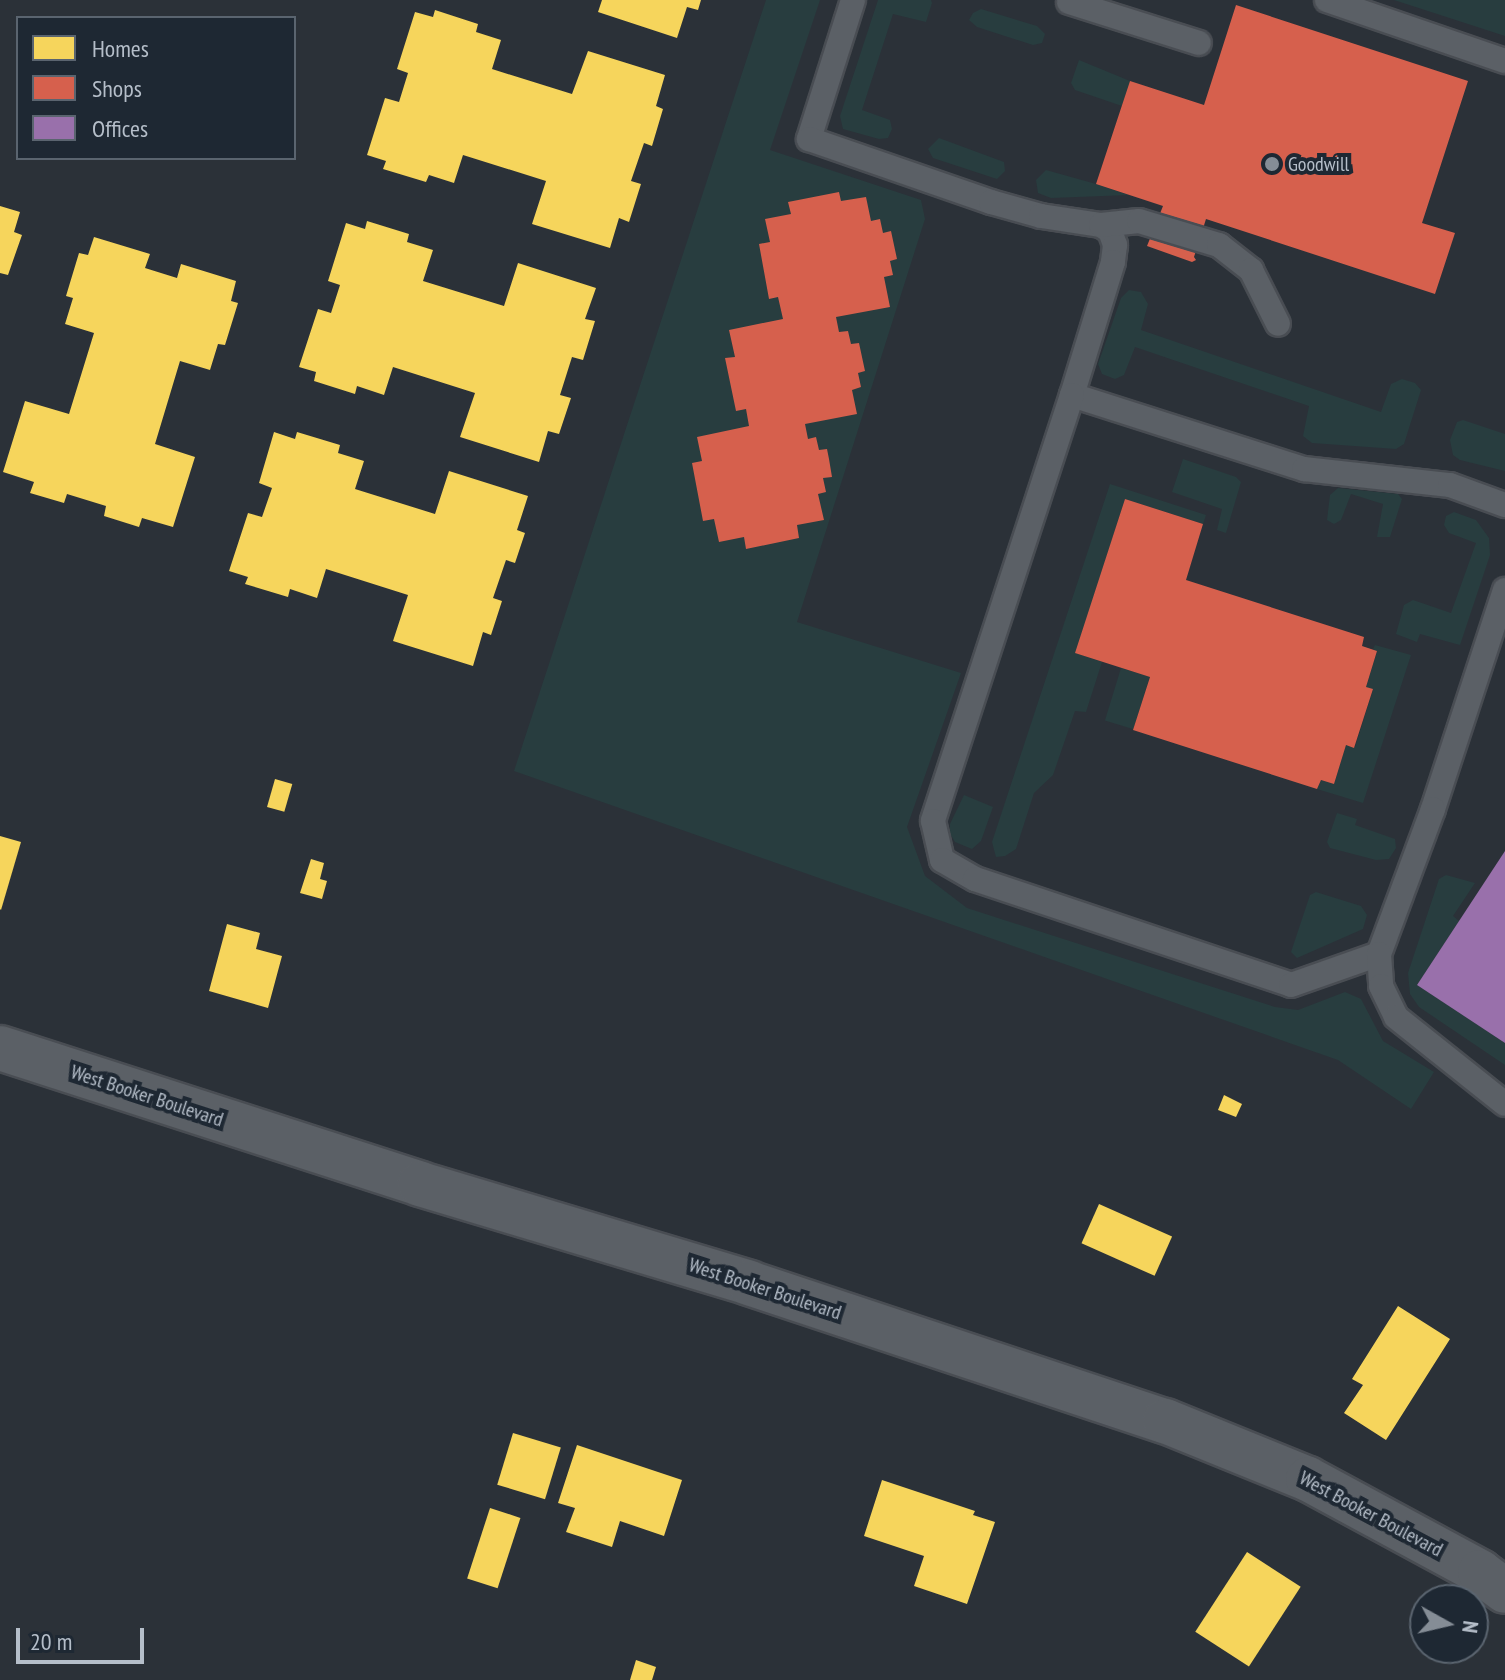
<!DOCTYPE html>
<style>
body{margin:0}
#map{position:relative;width:1505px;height:1680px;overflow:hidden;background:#2b3138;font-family:"PT Sans Narrow",sans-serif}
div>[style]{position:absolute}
.green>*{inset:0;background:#283d3f;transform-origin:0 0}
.homes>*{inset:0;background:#f6d55c;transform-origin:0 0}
.shops>*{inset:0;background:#d6604d}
.offices>*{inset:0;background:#9970ab}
.roads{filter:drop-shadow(2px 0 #494d53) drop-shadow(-2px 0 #494d53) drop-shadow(0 2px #494d53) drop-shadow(0 -2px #494d53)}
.lane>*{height:24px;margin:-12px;padding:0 12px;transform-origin:12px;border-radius:12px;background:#5b6066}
.street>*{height:44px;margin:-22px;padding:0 22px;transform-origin:22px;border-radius:22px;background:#5b6066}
.dots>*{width:22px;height:22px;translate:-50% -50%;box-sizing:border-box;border:4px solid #1e2833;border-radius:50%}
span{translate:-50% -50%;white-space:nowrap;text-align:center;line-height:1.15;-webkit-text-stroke:8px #1e2833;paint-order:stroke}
.poi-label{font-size:20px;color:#b5bec9}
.left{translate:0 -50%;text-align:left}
.street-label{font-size:20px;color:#b5bec9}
.legend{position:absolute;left:16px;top:16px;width:280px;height:144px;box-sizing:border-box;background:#1e2833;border:2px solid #5a646f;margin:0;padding:10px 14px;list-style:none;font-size:24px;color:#b5bec9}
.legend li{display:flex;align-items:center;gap:16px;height:40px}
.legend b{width:40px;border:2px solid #5a646f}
.north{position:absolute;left:1409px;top:1584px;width:80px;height:80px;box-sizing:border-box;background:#1e2833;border:2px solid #5a646f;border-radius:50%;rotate:98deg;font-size:22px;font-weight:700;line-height:32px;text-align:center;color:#b5bec9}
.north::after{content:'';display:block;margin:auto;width:28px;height:36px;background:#858d96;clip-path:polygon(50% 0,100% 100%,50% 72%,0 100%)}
.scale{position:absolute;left:16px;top:1628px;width:128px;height:36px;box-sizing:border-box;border:4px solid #b5bec9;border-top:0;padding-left:10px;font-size:24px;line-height:28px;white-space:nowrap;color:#b5bec9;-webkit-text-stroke:6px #1e2833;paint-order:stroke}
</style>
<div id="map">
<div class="green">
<i style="clip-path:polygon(766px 0,820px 0,770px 150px,921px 200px,925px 219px,797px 622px,961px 673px,907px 827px,925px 876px,967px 908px,1275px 1007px,1298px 1010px,1345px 992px,1361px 999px,1383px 1041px,1434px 1072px,1411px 1109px,1338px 1060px,514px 771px)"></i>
<i style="clip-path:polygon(878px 0,931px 0,932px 3px,926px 22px,893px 14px,862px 110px,890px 120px,892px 129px,888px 138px,879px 139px,843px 129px,840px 116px)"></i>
<i style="clip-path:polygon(1394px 0,1505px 0,1505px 36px)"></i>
<i style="clip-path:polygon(981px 9px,1037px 26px,1045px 34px,1042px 43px,1033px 45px,977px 27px,969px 20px,973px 13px)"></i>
<i style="clip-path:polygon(1079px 60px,1130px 81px,1122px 106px,1075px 90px,1071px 83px)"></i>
<i style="clip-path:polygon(939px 138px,1004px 162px,1005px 171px,997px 179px,933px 158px,928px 149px)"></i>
<i style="clip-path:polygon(1046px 170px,1096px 184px,1129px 195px,1051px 198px,1038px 193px,1036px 180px)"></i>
<i style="clip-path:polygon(1129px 290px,1141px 292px,1148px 304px,1141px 330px,1381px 412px,1391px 384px,1402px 379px,1415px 383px,1421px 390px,1404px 444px,1396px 449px,1312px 443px,1303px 436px,1309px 406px,1135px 347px,1124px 375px,1115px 379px,1102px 374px,1098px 364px,1121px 298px)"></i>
<i style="clip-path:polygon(1463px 420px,1505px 434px,1505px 471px,1460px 460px,1453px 455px,1450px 440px,1457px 422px)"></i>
<i style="clip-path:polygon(1183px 459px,1236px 477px,1241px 482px,1226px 533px,1217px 530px,1222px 509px,1172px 492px)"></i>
<i style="clip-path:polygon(1110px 484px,1206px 515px,1203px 524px,1125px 499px,1076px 653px,1102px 662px,1086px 712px,1075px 711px,1053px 775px,1034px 793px,1016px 849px,1005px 856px,996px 857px,992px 842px)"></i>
<i style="clip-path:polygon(1338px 488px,1398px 494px,1402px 499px,1390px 537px,1377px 537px,1383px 504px,1351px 494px,1341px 520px,1334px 524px,1327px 520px,1330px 495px)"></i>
<i style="clip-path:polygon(1454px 512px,1476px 520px,1489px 538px,1490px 555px,1460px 645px,1420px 634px,1417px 642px,1396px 634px,1404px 605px,1413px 600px,1451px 613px,1476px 543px,1449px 533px,1444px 525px,1446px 516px)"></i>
<i style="clip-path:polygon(1375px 645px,1411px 655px,1363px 803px,1317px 789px,1321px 780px,1334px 784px,1346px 745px,1355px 747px,1373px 690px,1366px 687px,1377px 652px,1373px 649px)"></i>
<i style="left:1121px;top:668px;width:30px;height:55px;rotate:17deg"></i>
<i style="clip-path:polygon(964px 795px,993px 807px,981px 841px,972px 849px,955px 842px,950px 834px,950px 824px)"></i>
<i style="clip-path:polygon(1337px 813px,1357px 819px,1355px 825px,1395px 839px,1396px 848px,1389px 859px,1376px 860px,1330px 848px,1327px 842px)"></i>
<i style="clip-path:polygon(1446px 875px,1475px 883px,1453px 916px,1459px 921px,1417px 985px,1505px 1043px,1505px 1065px,1419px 1007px,1410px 994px,1408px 973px,1439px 879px)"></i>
<i style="clip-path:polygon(1316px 892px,1361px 906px,1367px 915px,1363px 929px,1297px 958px,1291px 952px,1310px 895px)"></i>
</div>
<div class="homes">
<i style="clip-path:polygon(602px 0,701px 0,698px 10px,687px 7px,677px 38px,598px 12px)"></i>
<i style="clip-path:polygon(435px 10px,478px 24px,476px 32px,501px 40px,492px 69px,572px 94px,588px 51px,665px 75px,656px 106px,663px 109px,652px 146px,644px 143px,631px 181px,641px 184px,629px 222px,619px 218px,610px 248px,532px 224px,546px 181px,463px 155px,454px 183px,429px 175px,426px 182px,383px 169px,386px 161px,367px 155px,385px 98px,399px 102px,408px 73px,397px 69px,415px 12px,433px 17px)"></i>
<i style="clip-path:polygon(0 206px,20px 212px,14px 232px,22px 235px,8px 275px,0 273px)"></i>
<i style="clip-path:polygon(367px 221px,409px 234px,407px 242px,433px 250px,423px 281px,504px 306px,518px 263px,596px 288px,585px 319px,595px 321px,583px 360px,572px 357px,560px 395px,571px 398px,559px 434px,548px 431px,539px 462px,460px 437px,475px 393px,393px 367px,384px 395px,357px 386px,355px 394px,314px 381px,316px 372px,299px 367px,318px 309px,331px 313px,340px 285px,328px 281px,346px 223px,365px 229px)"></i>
<i style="clip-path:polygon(94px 237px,150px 254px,145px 268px,177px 278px,181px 264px,236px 281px,231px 301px,238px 303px,225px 345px,218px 344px,210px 370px,180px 361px,155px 444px,195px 457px,173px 527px,142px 518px,139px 527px,104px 516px,106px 506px,67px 494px,64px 503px,30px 493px,34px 482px,3px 472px,25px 401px,69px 414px,94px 333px,65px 324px,73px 298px,66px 296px,79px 253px,88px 255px)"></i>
<i style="clip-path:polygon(274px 432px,295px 439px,297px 432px,340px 445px,338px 453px,364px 461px,355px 489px,435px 514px,449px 471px,528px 496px,517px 530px,525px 533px,515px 563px,506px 560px,493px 598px,502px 601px,491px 635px,483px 632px,473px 666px,393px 641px,408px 595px,326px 569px,317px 598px,290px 589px,288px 597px,245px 584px,248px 577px,229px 571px,248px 513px,262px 517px,272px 488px,259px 483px)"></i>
<i style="left:275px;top:779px;width:18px;height:29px;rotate:16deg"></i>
<i style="clip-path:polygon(0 836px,21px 842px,1px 910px,0 909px)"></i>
<i style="clip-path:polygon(311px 859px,324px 863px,320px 879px,327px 881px,322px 899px,300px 893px)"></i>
<i style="clip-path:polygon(227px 924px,260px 933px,256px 949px,282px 956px,268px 1008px,209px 991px)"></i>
<i style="clip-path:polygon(1224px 1095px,1242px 1104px,1236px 1117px,1218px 1110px)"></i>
<i style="left:1099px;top:1204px;width:80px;height:43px;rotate:24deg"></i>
<i style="clip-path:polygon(1398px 1306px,1450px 1339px,1386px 1440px,1344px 1413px,1363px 1385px,1352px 1379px)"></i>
<i style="left:513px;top:1433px;width:50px;height:54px;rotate:17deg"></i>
<i style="clip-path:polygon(577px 1445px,682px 1480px,664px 1536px,620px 1521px,612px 1547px,566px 1532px,575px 1508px,558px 1503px)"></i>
<i style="clip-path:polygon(882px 1480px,975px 1511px,973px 1515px,995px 1522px,967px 1604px,914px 1586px,924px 1556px,864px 1536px)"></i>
<i style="left:490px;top:1508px;width:32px;height:74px;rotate:18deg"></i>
<i style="left:1247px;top:1552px;width:64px;height:95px;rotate:33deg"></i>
<i style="clip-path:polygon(636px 1660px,656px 1667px,652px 1680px,630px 1680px)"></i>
</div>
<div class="shops">
<i style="clip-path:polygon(1236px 5px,1468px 81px,1422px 223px,1455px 233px,1435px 294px,1206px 219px,1194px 257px,1196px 260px,1192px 262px,1147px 246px,1163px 206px,1096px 184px,1130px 81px,1204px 105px)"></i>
<i style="clip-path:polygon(839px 192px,841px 201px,866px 197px,871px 221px,880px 219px,883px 233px,891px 231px,897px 259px,890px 261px,893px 275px,884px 277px,890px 307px,836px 317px,839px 332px,848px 331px,851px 344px,859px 343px,865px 371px,858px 373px,861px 387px,852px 390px,857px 414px,805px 424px,808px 439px,816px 437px,819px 450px,827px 449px,829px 459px,832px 477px,823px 478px,826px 492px,818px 494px,824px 520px,797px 525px,799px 538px,746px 549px,744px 537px,719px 542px,714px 519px,703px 521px,692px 463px,702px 461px,697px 437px,749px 426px,746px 409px,736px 411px,725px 358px,735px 357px,729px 330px,783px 319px,778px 297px,769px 299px,759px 244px,770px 242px,765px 219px,791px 214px,788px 202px)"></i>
<i style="clip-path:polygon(1125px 499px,1203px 524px,1186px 580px,1364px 637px,1362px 646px,1377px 651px,1366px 687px,1373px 689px,1354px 748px,1346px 745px,1334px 784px,1321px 780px,1317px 789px,1133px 730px,1150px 677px,1075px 653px)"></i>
</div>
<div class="offices">
<i style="clip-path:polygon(1505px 851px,1505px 1043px,1417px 985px)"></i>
</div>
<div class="roads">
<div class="lane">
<i style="left:853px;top:0;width:146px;rotate:107.6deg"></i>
<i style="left:809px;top:139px;width:193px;rotate:19.1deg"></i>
<i style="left:991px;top:202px;width:52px;rotate:15.6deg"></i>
<i style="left:1041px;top:216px;width:61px;rotate:8.5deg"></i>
<i style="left:1101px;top:225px;width:11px;rotate:34deg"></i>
<i style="left:1110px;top:231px;width:15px;rotate:70deg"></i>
<i style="left:1115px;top:245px;width:17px;rotate:97deg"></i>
<i style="left:1113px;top:262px;width:139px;rotate:107.1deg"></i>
<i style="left:1072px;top:395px;width:244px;rotate:17.7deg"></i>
<i style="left:1304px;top:469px;width:147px;rotate:6.3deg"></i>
<i style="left:1450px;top:485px;width:59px;rotate:20deg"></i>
<i style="left:1327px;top:0;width:188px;rotate:18.9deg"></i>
<i style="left:1069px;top:2px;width:136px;rotate:17.5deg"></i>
<i style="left:1101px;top:225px;width:38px;rotate:-6deg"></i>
<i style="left:1139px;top:221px;width:84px;rotate:16.7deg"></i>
<i style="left:1219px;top:245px;width:41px;rotate:38deg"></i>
<i style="left:1251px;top:270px;width:60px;rotate:63.4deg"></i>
<i style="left:1072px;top:395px;width:448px;rotate:108.1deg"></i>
<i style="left:933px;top:821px;width:40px;rotate:77deg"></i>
<i style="left:942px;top:860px;width:38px;rotate:30deg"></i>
<i style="left:975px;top:879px;width:333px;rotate:18.5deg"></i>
<i style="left:1291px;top:985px;width:93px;rotate:-19.4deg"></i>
<i style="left:1505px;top:590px;width:231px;rotate:108.2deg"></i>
<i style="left:1433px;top:809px;width:155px;rotate:110.4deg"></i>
<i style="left:1379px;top:954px;width:32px;rotate:86deg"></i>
<i style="left:1381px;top:986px;width:34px;rotate:64deg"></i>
<i style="left:1396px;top:1017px;width:139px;rotate:38.6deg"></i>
</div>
<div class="street">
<i style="left:0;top:1048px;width:441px;rotate:17.9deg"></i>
<i style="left:420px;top:1184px;width:344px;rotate:16.7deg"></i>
<i style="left:749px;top:1283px;width:438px;rotate:18.4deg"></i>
<i style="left:1165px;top:1421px;width:154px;rotate:22.1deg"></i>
<i style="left:1308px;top:1479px;width:196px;rotate:28.4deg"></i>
<i style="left:1480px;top:1572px;width:31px;rotate:37deg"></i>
</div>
</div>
<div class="dots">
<i style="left:1272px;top:164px;background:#858d96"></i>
</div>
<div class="poi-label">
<span class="left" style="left:1288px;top:164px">Goodwill</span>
</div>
<div class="street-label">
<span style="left:147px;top:1096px;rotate:18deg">West Booker Boulevard</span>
<span style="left:765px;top:1289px;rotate:18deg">West Booker Boulevard</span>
<span style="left:1371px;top:1514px;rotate:28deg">West Booker Boulevard</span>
</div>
<ul class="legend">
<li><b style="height:22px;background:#f6d55c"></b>Homes</li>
<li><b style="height:22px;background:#d6604d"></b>Shops</li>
<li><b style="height:22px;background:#9970ab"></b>Offices</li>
</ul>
<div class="north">N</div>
<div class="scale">20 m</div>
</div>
